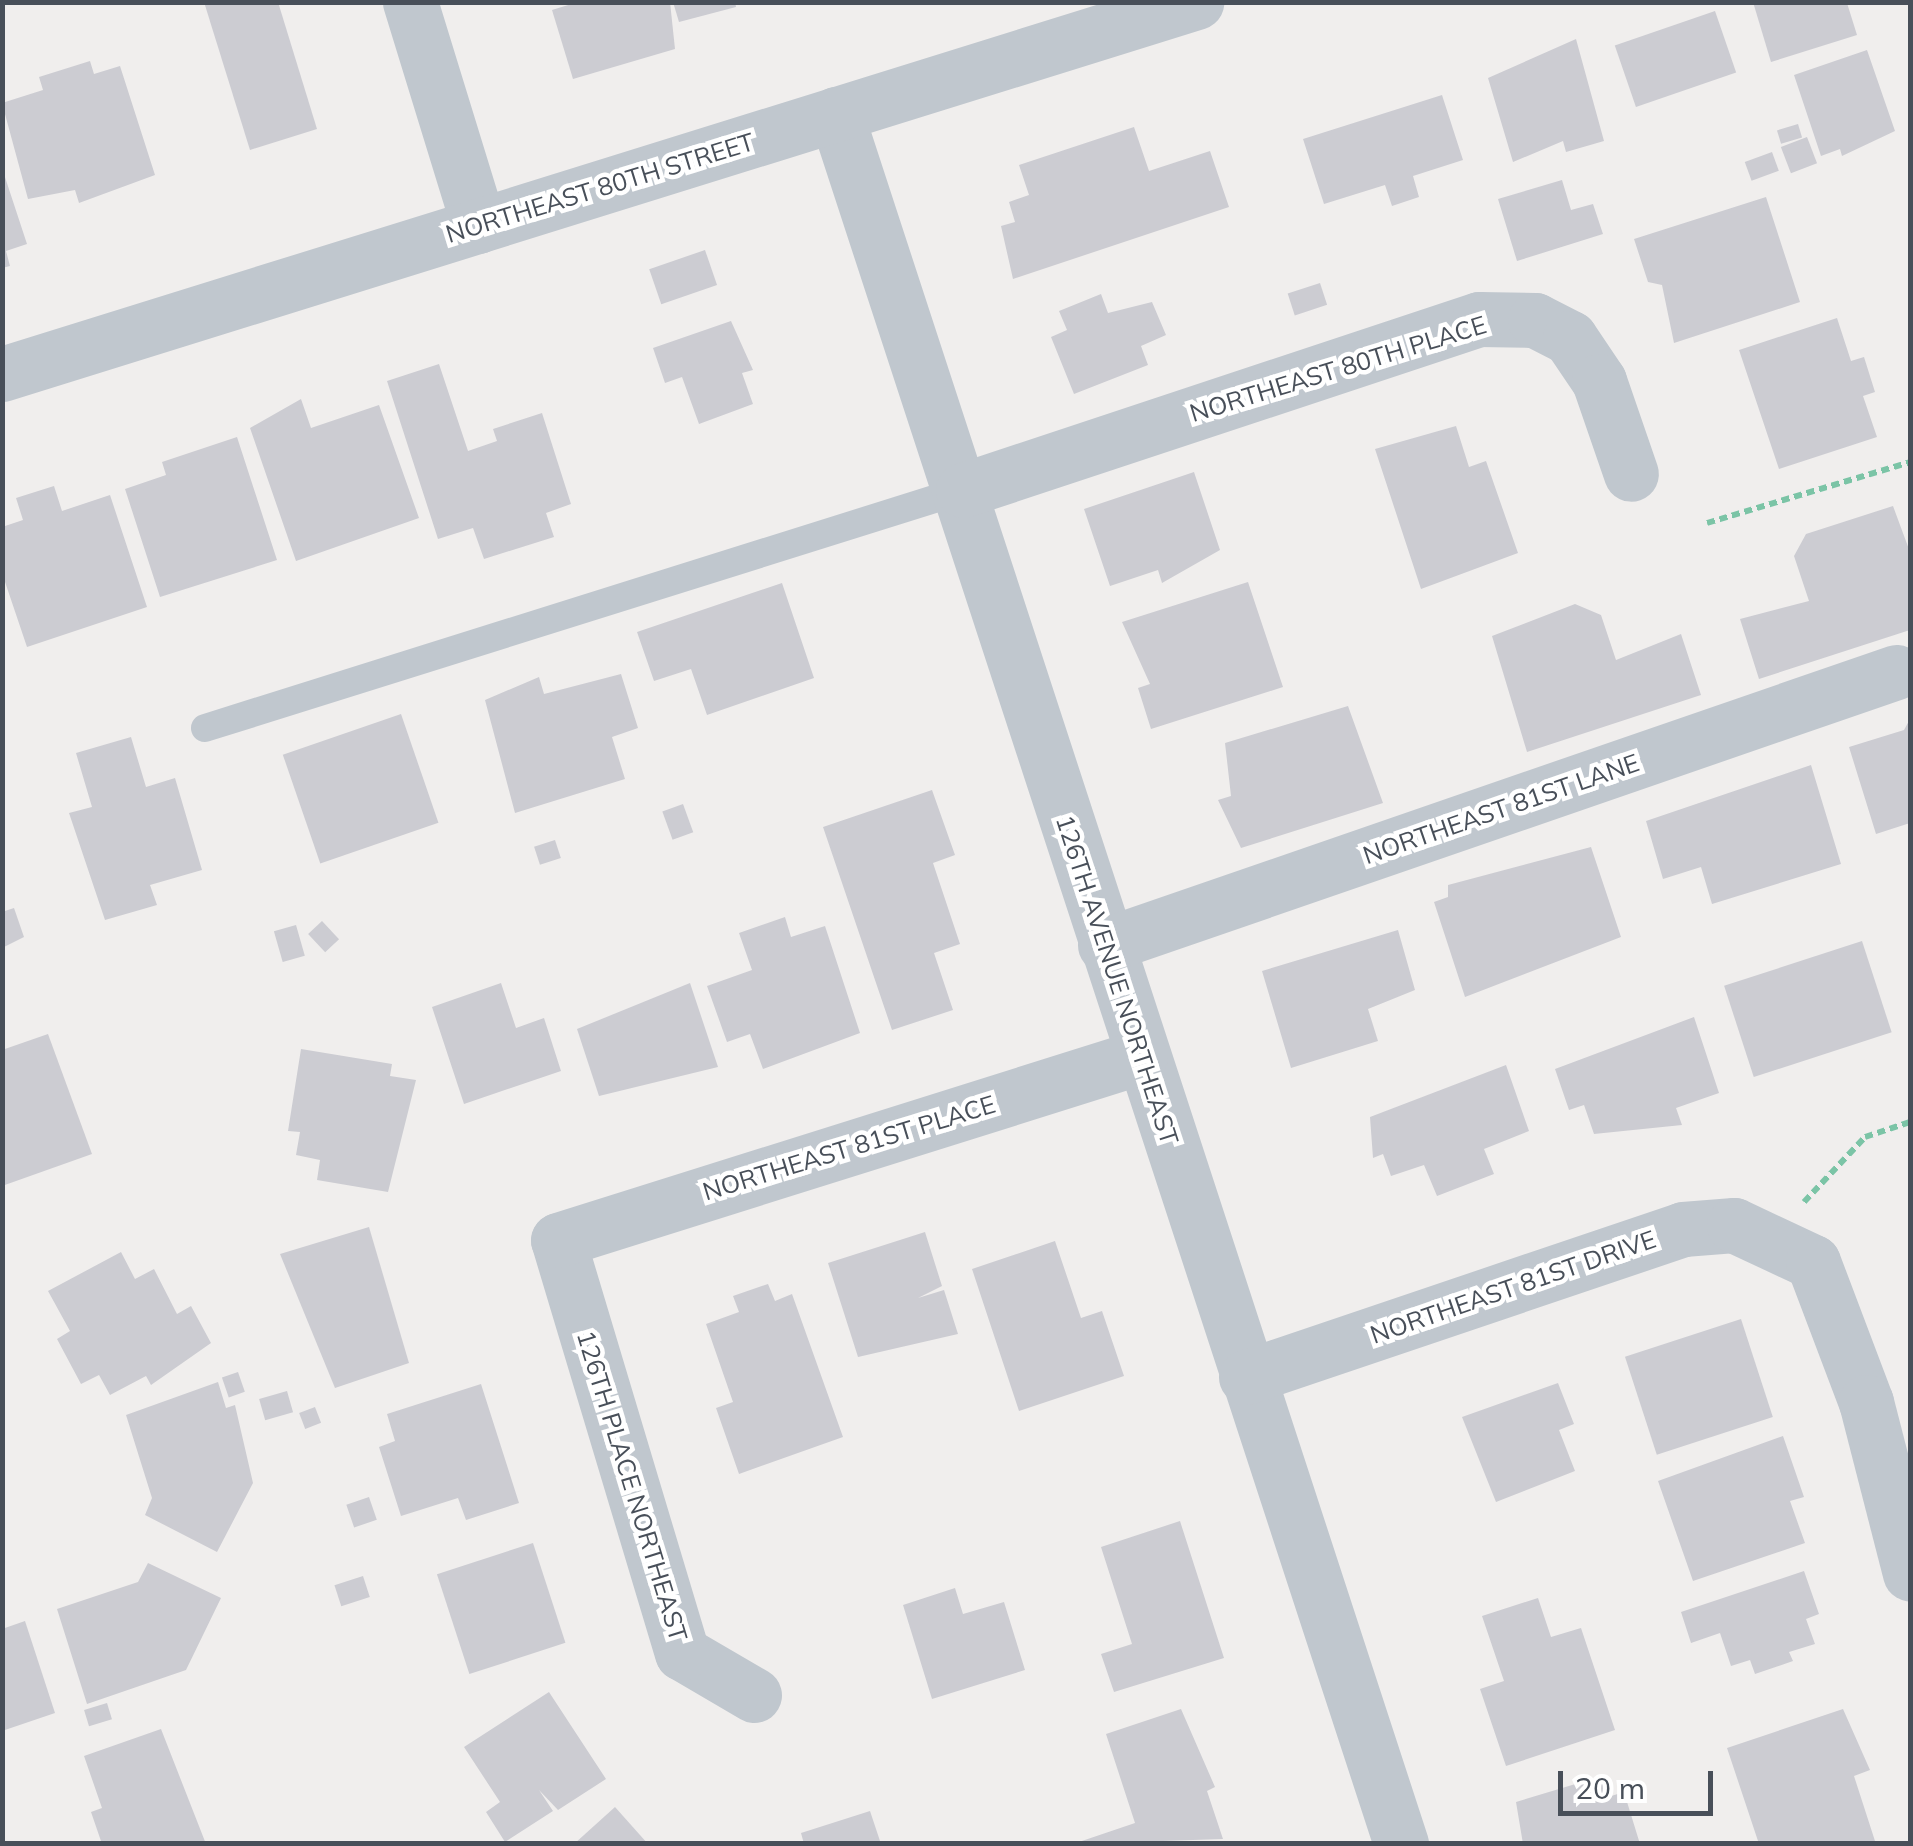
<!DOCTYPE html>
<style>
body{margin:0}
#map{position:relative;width:1913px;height:1846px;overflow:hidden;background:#f0eeed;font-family:Mulish,sans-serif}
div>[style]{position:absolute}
.building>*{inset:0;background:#ccccd2;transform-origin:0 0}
.path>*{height:6px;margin-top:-3px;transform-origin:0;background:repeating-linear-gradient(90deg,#7bc4a6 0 8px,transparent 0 13px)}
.service>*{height:28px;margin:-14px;padding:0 14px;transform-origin:14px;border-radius:14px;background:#c0c7ce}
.minor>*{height:55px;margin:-27.5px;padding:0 27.5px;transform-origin:27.5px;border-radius:27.5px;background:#c0c7ce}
.tertiary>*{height:55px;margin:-27.5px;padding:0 27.5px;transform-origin:27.5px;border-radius:27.5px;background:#c0c7ce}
span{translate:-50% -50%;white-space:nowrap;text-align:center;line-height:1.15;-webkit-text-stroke:9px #fff;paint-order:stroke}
.street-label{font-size:25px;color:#484f59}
.frame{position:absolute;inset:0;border:5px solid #484f59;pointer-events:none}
.scale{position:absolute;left:1558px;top:1771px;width:155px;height:45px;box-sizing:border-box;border:5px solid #484f59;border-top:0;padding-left:12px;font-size:30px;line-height:35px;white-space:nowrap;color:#484f59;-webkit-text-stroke:8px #fff;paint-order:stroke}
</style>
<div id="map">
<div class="building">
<i style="clip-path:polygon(204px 2px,278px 2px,317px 129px,250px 150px)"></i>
<i style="clip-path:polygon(578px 2px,670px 2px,675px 49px,573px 79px,552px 10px)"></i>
<i style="clip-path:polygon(673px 2px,735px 2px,736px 7px,679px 22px)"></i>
<i style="clip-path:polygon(1753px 2px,1847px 3px,1857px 35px,1771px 62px)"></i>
<i style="left:1715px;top:11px;width:65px;height:106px;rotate:71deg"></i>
<i style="clip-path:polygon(1576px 39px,1604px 141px,1566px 152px,1563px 141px,1513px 162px,1488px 78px)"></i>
<i style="clip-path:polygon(1867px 50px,1895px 131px,1842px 156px,1840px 149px,1821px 156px,1794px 75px)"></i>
<i style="clip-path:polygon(90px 61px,94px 74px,120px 66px,155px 175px,79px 203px,75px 190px,28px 199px,2px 103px,43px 90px,39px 77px)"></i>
<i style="clip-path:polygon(1442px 95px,1463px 160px,1413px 176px,1419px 197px,1392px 206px,1385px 185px,1324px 204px,1303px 139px)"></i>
<i style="left:1798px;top:124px;width:14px;height:22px;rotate:73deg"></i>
<i style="clip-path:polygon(1134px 127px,1149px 171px,1210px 151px,1229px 207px,1013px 279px,1001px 226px,1015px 222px,1009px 202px,1029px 195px,1019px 165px)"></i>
<i style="left:1807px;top:137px;width:28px;height:28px;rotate:69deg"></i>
<i style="left:1772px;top:152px;width:20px;height:29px;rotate:70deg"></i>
<i style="clip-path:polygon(2px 168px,27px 244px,6px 251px,10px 266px,2px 268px)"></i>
<i style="clip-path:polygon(1562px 180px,1571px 210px,1593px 204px,1603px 234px,1517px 261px,1498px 199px)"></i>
<i style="clip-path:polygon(1766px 197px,1800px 302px,1674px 343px,1662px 285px,1648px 282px,1634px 239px)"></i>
<i style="left:705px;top:250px;width:37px;height:59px;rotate:71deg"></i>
<i style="left:1320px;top:283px;width:23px;height:34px;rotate:72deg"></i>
<i style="clip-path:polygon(1101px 294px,1108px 313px,1152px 302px,1166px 335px,1141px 346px,1148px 365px,1074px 394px,1051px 337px,1067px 330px,1059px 311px)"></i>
<i style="clip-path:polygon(1837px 318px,1851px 361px,1864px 357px,1875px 392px,1863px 396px,1877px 437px,1779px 469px,1739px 350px)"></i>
<i style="clip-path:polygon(731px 321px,753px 370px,742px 373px,753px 404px,699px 424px,682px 377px,665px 383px,653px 348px)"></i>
<i style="clip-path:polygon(439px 364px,468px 451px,497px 441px,493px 429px,542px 413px,571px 504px,546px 513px,554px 537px,484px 559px,473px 528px,438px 539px,387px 381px)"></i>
<i style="clip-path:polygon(301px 399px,311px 428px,379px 405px,419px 518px,296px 561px,250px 428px)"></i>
<i style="clip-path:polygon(1456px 426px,1469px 467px,1486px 461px,1518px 553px,1421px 589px,1375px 449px)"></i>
<i style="clip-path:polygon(237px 437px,277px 560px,160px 597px,125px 489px,166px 475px,162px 462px)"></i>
<i style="clip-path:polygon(1194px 472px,1220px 550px,1162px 583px,1158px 570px,1110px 586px,1084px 509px)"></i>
<i style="clip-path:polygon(54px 486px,62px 511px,110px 495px,147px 607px,27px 647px,2px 573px,2px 527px,23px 520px,16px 498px)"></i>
<i style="clip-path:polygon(1893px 506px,1910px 552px,1910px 630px,1759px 679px,1740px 619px,1809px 601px,1794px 556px,1806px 534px)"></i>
<i style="clip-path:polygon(1248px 582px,1283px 687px,1151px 729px,1138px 688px,1150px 684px,1122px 622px)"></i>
<i style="clip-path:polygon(782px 583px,814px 678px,707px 715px,691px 669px,654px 681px,637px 632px)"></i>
<i style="clip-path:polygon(1575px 604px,1601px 615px,1616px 660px,1681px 634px,1701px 695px,1527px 752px,1492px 636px)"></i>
<i style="clip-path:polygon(621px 674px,638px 728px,612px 737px,625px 779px,515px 813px,485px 700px,539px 677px,544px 694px)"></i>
<i style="clip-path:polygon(1348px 706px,1383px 803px,1241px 848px,1218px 800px,1231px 796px,1225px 743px)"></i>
<i style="left:401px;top:714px;width:115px;height:125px;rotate:71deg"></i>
<i style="clip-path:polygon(1910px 719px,1910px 823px,1876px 834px,1849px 747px,1904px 730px)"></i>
<i style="clip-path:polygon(131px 737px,146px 787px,175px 778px,202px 870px,150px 885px,157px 905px,105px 920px,69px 813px,92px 807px,76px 753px)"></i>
<i style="clip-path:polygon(1811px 765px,1841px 864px,1712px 904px,1701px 867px,1663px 879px,1646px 821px)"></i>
<i style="clip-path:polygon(932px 790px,955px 855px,933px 863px,960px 944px,934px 953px,953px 1010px,892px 1030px,823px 827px)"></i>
<i style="left:683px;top:804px;width:30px;height:22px;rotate:70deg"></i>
<i style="left:555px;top:840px;width:19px;height:22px;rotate:72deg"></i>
<i style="clip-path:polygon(1591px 847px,1621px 937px,1465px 997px,1434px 902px,1448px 897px,1448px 885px)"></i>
<i style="clip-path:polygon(14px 908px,24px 937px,2px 948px,2px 912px)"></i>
<i style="clip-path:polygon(785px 917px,791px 937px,825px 926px,860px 1033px,763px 1069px,750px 1034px,727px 1042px,707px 986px,752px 970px,739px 933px)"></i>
<i style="left:322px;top:921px;width:25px;height:19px;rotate:47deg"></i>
<i style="left:296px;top:925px;width:32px;height:23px;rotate:74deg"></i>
<i style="clip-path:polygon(1398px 930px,1415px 990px,1368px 1009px,1378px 1041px,1291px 1068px,1262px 971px)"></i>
<i style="left:1862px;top:941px;width:96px;height:145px;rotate:72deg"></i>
<i style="clip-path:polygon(501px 983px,516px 1028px,544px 1018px,561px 1071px,464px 1104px,432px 1007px)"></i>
<i style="clip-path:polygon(690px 983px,718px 1067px,599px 1096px,577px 1029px)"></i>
<i style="clip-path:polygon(1694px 1017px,1719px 1093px,1676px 1108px,1682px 1125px,1594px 1134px,1584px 1105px,1569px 1110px,1555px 1069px)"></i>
<i style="clip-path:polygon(48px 1034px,92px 1154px,2px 1186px,2px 1050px)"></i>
<i style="clip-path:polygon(301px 1049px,392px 1064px,390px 1076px,416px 1080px,388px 1192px,317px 1180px,320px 1160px,296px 1155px,300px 1132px,288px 1131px)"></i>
<i style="clip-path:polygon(1506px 1065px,1529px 1131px,1484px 1149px,1494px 1174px,1437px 1196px,1424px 1165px,1391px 1176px,1383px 1154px,1373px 1158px,1370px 1117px)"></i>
<i style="clip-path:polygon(369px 1227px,409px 1363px,335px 1388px,280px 1254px)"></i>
<i style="clip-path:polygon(925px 1232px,942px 1286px,918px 1298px,944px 1290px,958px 1334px,858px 1357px,828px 1263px)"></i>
<i style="clip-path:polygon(1055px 1241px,1081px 1318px,1102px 1311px,1124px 1376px,1019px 1411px,972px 1269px)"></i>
<i style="clip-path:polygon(121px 1252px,135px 1279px,154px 1269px,177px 1314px,191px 1306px,211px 1343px,151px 1385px,146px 1376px,110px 1395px,99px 1375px,81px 1384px,57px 1339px,70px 1331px,48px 1291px)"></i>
<i style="clip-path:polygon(768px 1284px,775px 1301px,792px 1294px,843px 1437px,739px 1474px,716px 1408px,733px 1402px,706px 1324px,739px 1312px,733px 1296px)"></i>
<i style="left:1741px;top:1319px;width:103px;height:122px;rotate:72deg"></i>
<i style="left:238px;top:1372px;width:21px;height:17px;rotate:71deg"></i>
<i style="clip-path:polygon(218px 1382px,226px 1408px,235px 1405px,253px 1483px,217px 1552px,145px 1515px,152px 1498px,126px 1415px)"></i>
<i style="clip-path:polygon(1558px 1383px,1574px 1424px,1559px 1430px,1575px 1471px,1496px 1502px,1462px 1417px)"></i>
<i style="clip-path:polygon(481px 1384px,519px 1503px,466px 1520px,458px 1498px,401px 1516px,379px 1447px,395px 1441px,387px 1414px)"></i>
<i style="left:287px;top:1391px;width:22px;height:29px;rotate:74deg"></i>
<i style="left:315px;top:1407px;width:17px;height:17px;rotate:69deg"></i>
<i style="clip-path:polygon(1783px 1436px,1804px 1497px,1790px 1501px,1805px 1543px,1693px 1581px,1658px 1481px)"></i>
<i style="left:369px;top:1497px;width:24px;height:24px;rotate:71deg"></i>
<i style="clip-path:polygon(1180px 1521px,1224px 1658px,1114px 1692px,1101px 1654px,1132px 1644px,1101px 1547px)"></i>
<i style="left:533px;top:1543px;width:105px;height:101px;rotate:72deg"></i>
<i style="clip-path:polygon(148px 1563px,221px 1598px,186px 1670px,87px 1704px,57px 1609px,138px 1582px)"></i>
<i style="clip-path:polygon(1804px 1571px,1819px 1614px,1806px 1619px,1815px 1644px,1789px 1652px,1793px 1661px,1755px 1674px,1750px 1660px,1731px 1666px,1720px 1633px,1691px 1643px,1681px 1612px)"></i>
<i style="left:363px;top:1576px;width:22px;height:30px;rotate:72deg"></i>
<i style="clip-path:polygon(955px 1588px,963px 1614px,1004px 1602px,1025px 1670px,932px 1699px,903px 1605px)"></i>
<i style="clip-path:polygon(1538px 1598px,1551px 1637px,1581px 1628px,1615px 1730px,1506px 1766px,1480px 1689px,1504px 1681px,1482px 1616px)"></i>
<i style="clip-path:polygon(25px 1621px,55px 1713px,2px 1731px,2px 1629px)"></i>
<i style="clip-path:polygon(549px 1692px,606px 1779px,558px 1810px,539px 1790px,553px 1811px,505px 1842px,486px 1812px,500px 1802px,464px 1747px)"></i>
<i style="left:107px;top:1703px;width:17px;height:24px;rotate:73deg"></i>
<i style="clip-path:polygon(1181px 1709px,1215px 1787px,1207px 1791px,1223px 1839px,1073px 1844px,1135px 1823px,1106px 1734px)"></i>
<i style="clip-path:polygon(1843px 1709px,1870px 1770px,1854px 1776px,1875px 1841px,1759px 1844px,1727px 1748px)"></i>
<i style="clip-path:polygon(161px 1729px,206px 1844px,102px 1844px,91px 1812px,102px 1808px,84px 1756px)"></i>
<i style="clip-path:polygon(1602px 1776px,1608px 1797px,1624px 1792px,1640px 1844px,1523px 1844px,1516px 1802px)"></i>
<i style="clip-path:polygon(615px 1807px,648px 1844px,574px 1844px)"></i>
<i style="clip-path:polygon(870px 1811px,881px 1844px,804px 1844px,801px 1833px)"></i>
</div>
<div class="path">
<i style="left:1707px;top:523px;width:212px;rotate:-16.7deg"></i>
<i style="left:1804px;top:1202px;width:89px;rotate:-46.8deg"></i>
<i style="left:1865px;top:1137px;width:47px;rotate:-18.4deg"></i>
</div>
<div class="service">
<i style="left:205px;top:728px;width:794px;rotate:-17.43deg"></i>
</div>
<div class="minor">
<i style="left:410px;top:2px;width:234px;rotate:72.9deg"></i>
<i style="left:836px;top:114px;width:1820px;rotate:71.91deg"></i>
<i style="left:963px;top:490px;width:544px;rotate:-18.33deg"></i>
<i style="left:1479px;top:319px;width:56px;rotate:1deg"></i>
<i style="left:1535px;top:320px;width:39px;rotate:27deg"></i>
<i style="left:1570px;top:338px;width:52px;rotate:56deg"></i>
<i style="left:1599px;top:381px;width:98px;rotate:71deg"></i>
<i style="left:1105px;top:945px;width:837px;rotate:-19.04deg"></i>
<i style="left:1246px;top:1377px;width:461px;rotate:-18.7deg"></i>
<i style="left:1683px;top:1229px;width:51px;rotate:-4.5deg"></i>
<i style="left:1734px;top:1225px;width:87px;rotate:25.1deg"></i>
<i style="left:1813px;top:1262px;width:150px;rotate:69.3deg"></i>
<i style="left:1866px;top:1402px;width:177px;rotate:75.6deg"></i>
<i style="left:754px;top:1695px;width:83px;rotate:-149.7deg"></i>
<i style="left:682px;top:1653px;width:431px;rotate:-106.7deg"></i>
<i style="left:558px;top:1240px;width:610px;rotate:-17.45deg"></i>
</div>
<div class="tertiary">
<i style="left:2px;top:374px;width:1251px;rotate:-17.3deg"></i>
</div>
<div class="street-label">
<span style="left:600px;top:188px;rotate:-17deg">NORTHEAST 80TH STREET</span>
<span style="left:1338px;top:369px;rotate:-17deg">NORTHEAST 80TH PLACE</span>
<span style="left:1501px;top:809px;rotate:-19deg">NORTHEAST 81ST LANE</span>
<span style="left:1117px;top:980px;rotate:72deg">126TH AVENUE NORTHEAST</span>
<span style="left:849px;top:1148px;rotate:-17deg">NORTHEAST 81ST PLACE</span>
<span style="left:1513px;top:1287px;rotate:-19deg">NORTHEAST 81ST DRIVE</span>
<span style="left:632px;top:1486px;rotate:73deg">126TH PLACE NORTHEAST</span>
</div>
<div class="frame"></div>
<div class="scale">20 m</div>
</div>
